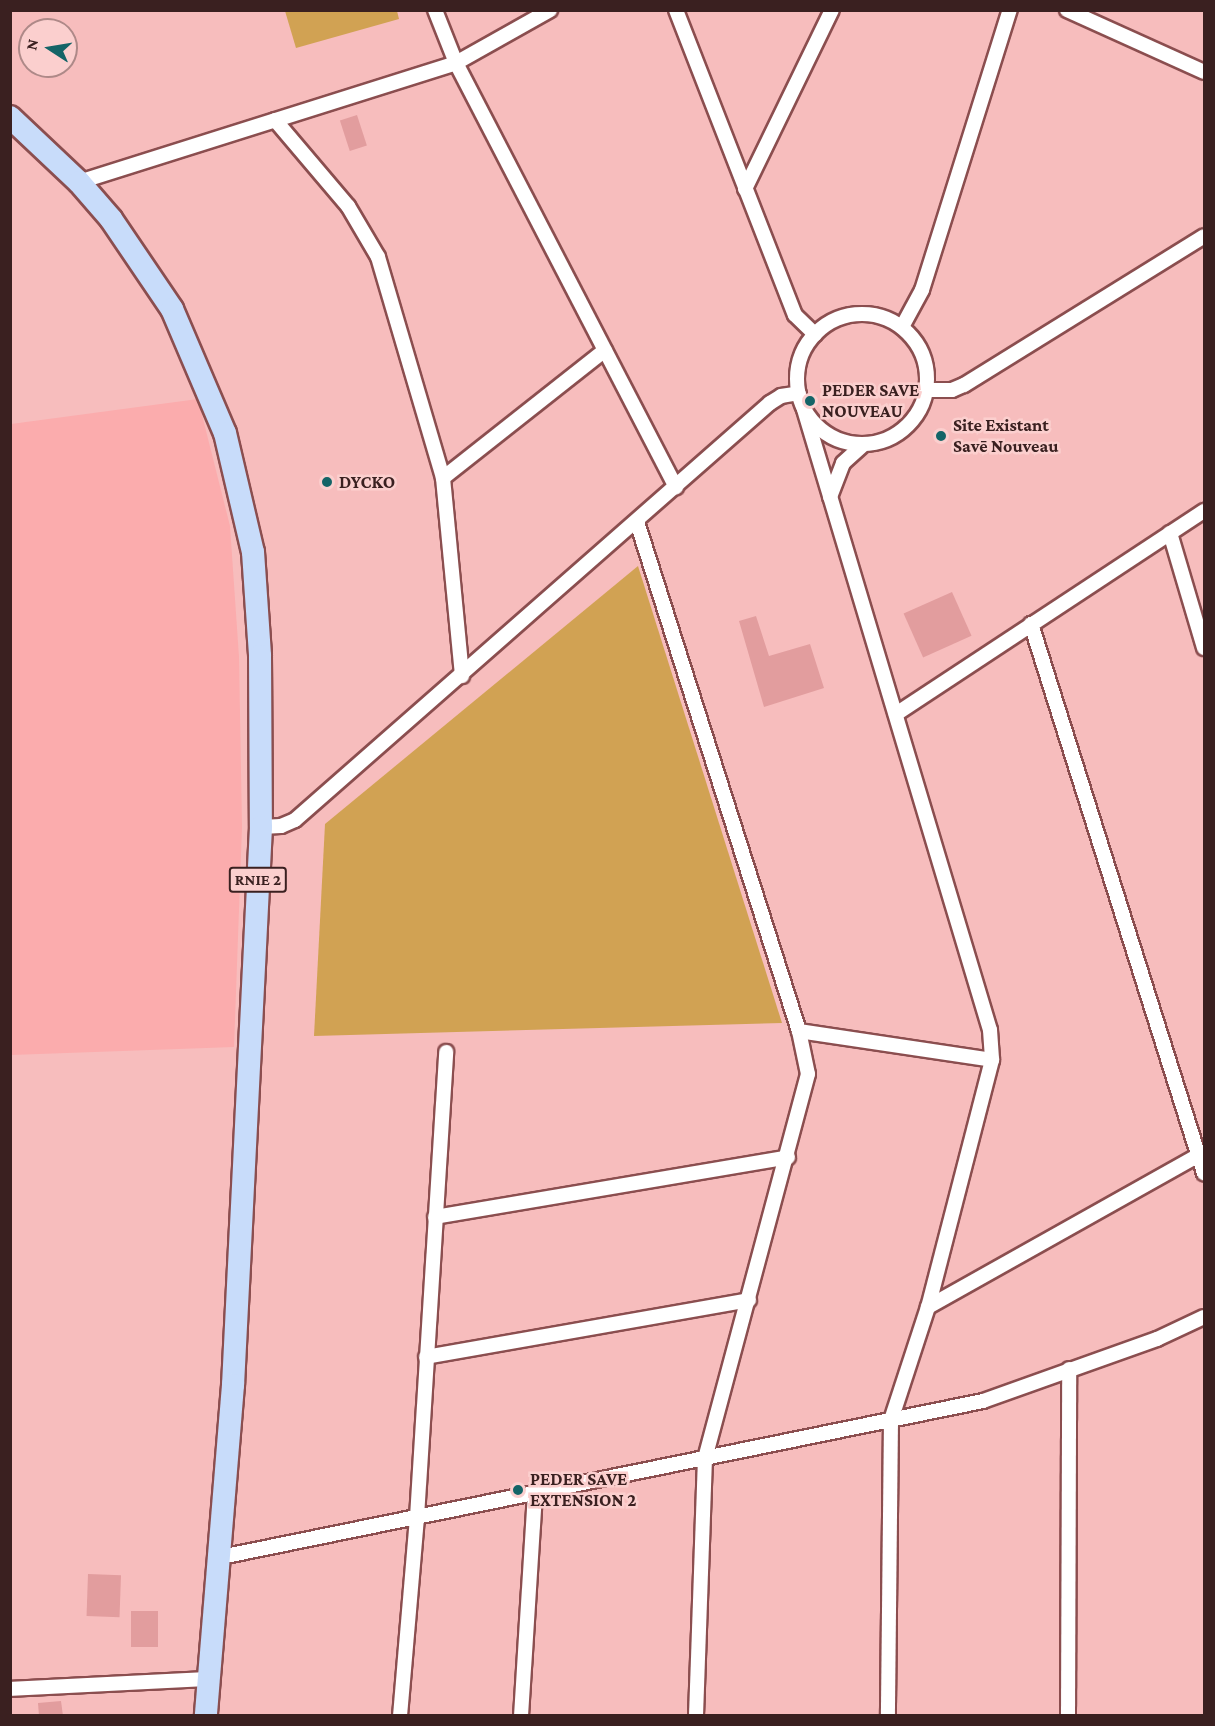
<!DOCTYPE html>
<meta charset="utf-8">
<style>
body{margin:0}
#map{position:relative;width:1215px;height:1726px;overflow:hidden;background:#f7bdbd;font-family:"Crimson Pro",serif}
div>[style]{position:absolute}
.built>*{inset:0;background:#fbacad}
.green>*{inset:0;background:#d1a253}
.building>*{inset:0;background:#e29d9e;transform-origin:0 0}
.roads{filter:drop-shadow(2px 0 #8b4e4f) drop-shadow(-2px 0 #8b4e4f) drop-shadow(0 2px #8b4e4f) drop-shadow(0 -2px #8b4e4f)}
.street>*{height:14px;margin:-7px;padding:0 7px;transform-origin:7px;border-radius:7px;background:#fff}
.street>.ring{margin:-7px;padding:0;box-sizing:content-box;background:none;border:14px solid #fff;border-radius:50%}
.primary>*{height:22px;margin:-11px;padding:0 11px;transform-origin:11px;border-radius:11px;background:#c8dcfa}
.dots>*{width:16px;height:16px;translate:-50% -50%;box-sizing:border-box;border:3px solid #fbcfce;border-radius:50%}
span{translate:-50% -50%;white-space:nowrap;text-align:center;line-height:1.15;-webkit-text-stroke:5px #fbcfce;paint-order:stroke}
.shield-label span{padding:2px 4px;background:#fbcfce;border:2px solid;border-radius:4px;-webkit-text-stroke-width:0}
.shield-label{font-size:16px;color:#3a2020;font-weight:700}
.poi-label{font-size:18px;color:#3a2020;font-weight:700}
.left{translate:0 -50%;text-align:left}
.frame{position:absolute;inset:0;border:12px solid #3a2020;pointer-events:none}
.north{position:absolute;left:18px;top:18px;width:60px;height:60px;box-sizing:border-box;background:#fbcfce;border:2px solid #ae8988;border-radius:50%;rotate:282deg;font-size:16px;font-weight:700;line-height:24px;text-align:center;color:#3a2020}
.north::after{content:'';display:block;margin:auto;width:21px;height:27px;background:#146467;clip-path:polygon(50% 0,100% 100%,50% 72%,0 100%)}
</style>
<div id="map">
<div class="built">
<i style="clip-path:polygon(198px 399px,230px 526px,239px 657px,242px 827px,234px 1047px,11px 1055px,11px 424px)"></i>
</div>
<div class="green">
<i style="clip-path:polygon(285px 11px,397px 11px,399px 19px,296px 48px)"></i>
<i style="clip-path:polygon(638px 566px,782px 1023px,314px 1036px,325px 824px)"></i>
</div>
<div class="building">
<i style="left:357px;top:115px;width:32px;height:18px;rotate:72deg"></i>
<i style="left:952px;top:592px;width:48px;height:53px;rotate:66deg"></i>
<i style="clip-path:polygon(756px 616px,769px 656px,810px 644px,824px 688px,764px 707px,739px 621px)"></i>
<i style="left:88px;top:1574px;width:33px;height:42px;rotate:2deg"></i>
<i style="left:131px;top:1611px;width:27px;height:36px"></i>
<i style="clip-path:polygon(61px 1701px,63px 1716px,39px 1716px,38px 1703px)"></i>
</div>
<div class="roads">
<div class="street">
<i style="left:435px;top:10px;width:57px;rotate:68.4deg"></i>
<i style="left:456px;top:63px;width:478px;rotate:62.6deg"></i>
<i style="left:676px;top:10px;width:327px;rotate:68.7deg"></i>
<i style="left:795px;top:315px;width:28px;rotate:44deg"></i>
<i style="left:1067px;top:10px;width:150px;rotate:24.3deg"></i>
<i style="left:275px;top:120px;width:113px;rotate:49.7deg"></i>
<i style="left:348px;top:206px;width:59px;rotate:59.5deg"></i>
<i style="left:378px;top:257px;width:230px;rotate:73.6deg"></i>
<i style="left:443px;top:478px;width:199px;rotate:84.5deg"></i>
<i style="left:79px;top:182px;width:395px;rotate:-17.5deg"></i>
<i style="left:456px;top:63px;width:108px;rotate:-29.4deg"></i>
<i style="left:745px;top:189px;width:199px;rotate:-64.1deg"></i>
<i class="ring" style="left:797px;top:314px;width:116px;height:116px"></i>
<i style="left:902px;top:327px;width:42px;rotate:-61.6deg"></i>
<i style="left:922px;top:290px;width:294px;rotate:-72.6deg"></i>
<i style="left:926px;top:390px;width:26px"></i>
<i style="left:952px;top:390px;width:13px;rotate:-23deg"></i>
<i style="left:964px;top:385px;width:282px;rotate:-31.8deg"></i>
<i style="left:803px;top:406px;width:651px;rotate:73.32deg"></i>
<i style="left:990px;top:1030px;width:30px;rotate:86deg"></i>
<i style="left:992px;top:1060px;width:255px;rotate:104.5deg"></i>
<i style="left:928px;top:1307px;width:119px;rotate:108.1deg"></i>
<i style="left:891px;top:1420px;width:296px;rotate:90.6deg"></i>
<i style="left:443px;top:478px;width:206px;rotate:-38.3deg"></i>
<i style="left:830px;top:497px;width:36px;rotate:-69deg"></i>
<i style="left:843px;top:463px;width:28px;rotate:-42deg"></i>
<i style="left:637px;top:522px;width:534px;rotate:72.35deg"></i>
<i style="left:799px;top:1031px;width:44px;rotate:78.2deg"></i>
<i style="left:808px;top:1074px;width:398px;rotate:105deg"></i>
<i style="left:705px;top:1458px;width:258px;rotate:92deg"></i>
<i style="left:1170px;top:533px;width:120px;rotate:73.5deg"></i>
<i style="left:1031px;top:624px;width:576px;rotate:72.51deg"></i>
<i style="left:896px;top:714px;width:369px;rotate:-33.4deg"></i>
<i style="left:261px;top:827px;width:20px;rotate:-3deg"></i>
<i style="left:281px;top:826px;width:15px;rotate:-23deg"></i>
<i style="left:295px;top:820px;width:632px;rotate:-41.28deg"></i>
<i style="left:770px;top:403px;width:13px;rotate:-32deg"></i>
<i style="left:781px;top:396px;width:18px;rotate:-9deg"></i>
<i style="left:799px;top:1031px;width:195px;rotate:8.5deg"></i>
<i style="left:435px;top:1217px;width:358px;rotate:-9.6deg"></i>
<i style="left:928px;top:1307px;width:311px;rotate:-29.3deg"></i>
<i style="left:426px;top:1357px;width:328px;rotate:-10deg"></i>
<i style="left:221px;top:1557px;width:778px;rotate:-11.57deg"></i>
<i style="left:983px;top:1401px;width:185px;rotate:-19.6deg"></i>
<i style="left:1157px;top:1339px;width:52px;rotate:-25.1deg"></i>
<i style="left:10px;top:1689px;width:200px;rotate:-2.9deg"></i>
<i style="left:400px;top:1716px;width:200px;rotate:-85.1deg"></i>
<i style="left:417px;top:1517px;width:466px;rotate:-86.4deg"></i>
<i style="left:521px;top:1716px;width:223px;rotate:-86.4deg"></i>
<i style="left:1068px;top:1716px;width:347px;rotate:-89.8deg"></i>
</div>
<div class="primary">
<i style="left:10px;top:117px;width:95px;rotate:43.3deg"></i>
<i style="left:79px;top:182px;width:49px;rotate:49.1deg"></i>
<i style="left:111px;top:219px;width:109px;rotate:55.9deg"></i>
<i style="left:172px;top:309px;width:135px;rotate:66.9deg"></i>
<i style="left:225px;top:433px;width:122px;rotate:76.8deg"></i>
<i style="left:253px;top:552px;width:104px;rotate:86.1deg"></i>
<i style="left:260px;top:656px;width:171px;rotate:89.7deg"></i>
<i style="left:261px;top:827px;width:559px;rotate:92.87deg"></i>
<i style="left:233px;top:1385px;width:332px;rotate:94.7deg"></i>
</div>
</div>
<div class="dots">
<i style="left:810px;top:401px;background:#146467"></i>
<i style="left:941px;top:436px;background:#146467"></i>
<i style="left:327px;top:482px;background:#146467"></i>
<i style="left:518px;top:1490px;background:#146467"></i>
</div>
<div class="shield-label">
<span style="left:258px;top:880px">RNIE 2</span>
</div>
<div class="poi-label">
<span class="left" style="left:822px;top:401px">PEDER SAVE<br>NOUVEAU</span>
<span class="left" style="left:953px;top:436px">Site Existant<br>Savē Nouveau</span>
<span class="left" style="left:339px;top:482px">DYCKO</span>
<span class="left" style="left:530px;top:1490px">PEDER SAVE<br>EXTENSION 2</span>
</div>
<div class="frame"></div>
<div class="north">N</div>
</div>
